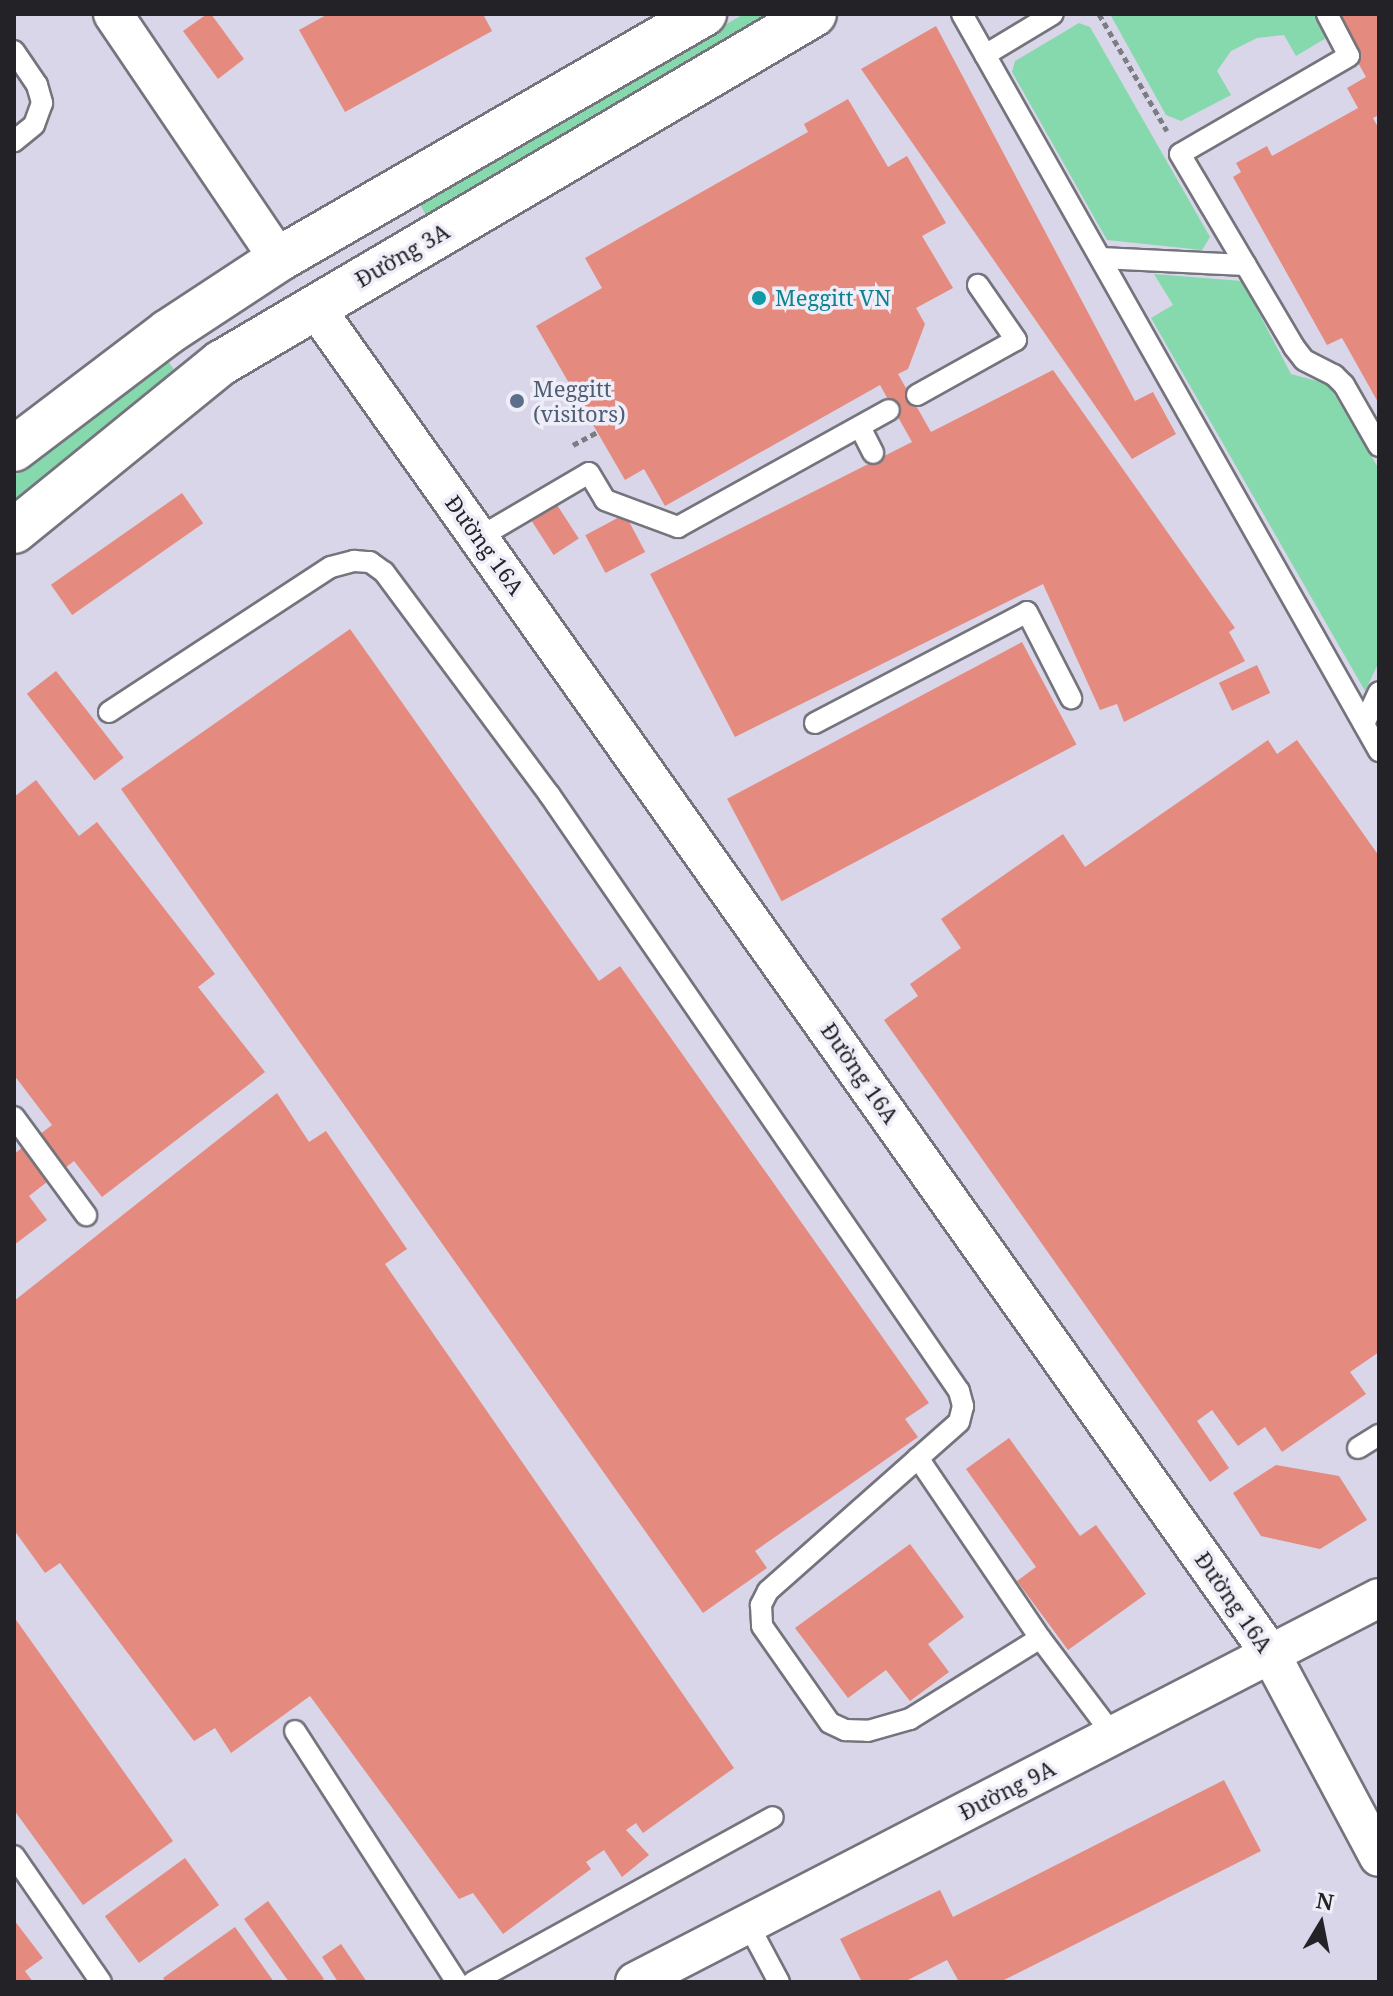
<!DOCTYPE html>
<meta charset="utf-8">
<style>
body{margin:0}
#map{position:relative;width:1393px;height:1996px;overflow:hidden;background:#e1e1eb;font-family:"Noto Serif",serif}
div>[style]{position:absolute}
.built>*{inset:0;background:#d8d6e8;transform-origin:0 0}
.green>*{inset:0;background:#86d9ad}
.building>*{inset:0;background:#e58a7e;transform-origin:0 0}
.path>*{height:5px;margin-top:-2.5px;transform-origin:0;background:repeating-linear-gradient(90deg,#7c7c83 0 6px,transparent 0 10px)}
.roads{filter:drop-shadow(2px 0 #75747d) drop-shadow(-2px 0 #75747d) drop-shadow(0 2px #75747d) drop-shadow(0 -2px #75747d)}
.lane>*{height:20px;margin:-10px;padding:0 10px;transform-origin:10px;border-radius:10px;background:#fff}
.street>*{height:38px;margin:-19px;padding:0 19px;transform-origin:19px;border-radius:19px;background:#fff}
.secondary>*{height:44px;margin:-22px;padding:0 22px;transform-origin:22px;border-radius:22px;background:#fff}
.dots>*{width:22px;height:22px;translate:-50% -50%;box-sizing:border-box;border:4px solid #efeef8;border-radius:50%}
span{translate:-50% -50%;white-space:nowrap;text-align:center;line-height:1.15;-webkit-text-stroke:7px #efeef8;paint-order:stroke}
.street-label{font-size:22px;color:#232327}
.culture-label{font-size:22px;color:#0d838f}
.left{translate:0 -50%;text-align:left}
.service-label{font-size:22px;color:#4e5e75}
.frame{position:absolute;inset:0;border:16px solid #232327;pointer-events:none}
.north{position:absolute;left:1281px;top:1884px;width:80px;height:80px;-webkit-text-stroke:6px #efeef8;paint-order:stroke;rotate:10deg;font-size:22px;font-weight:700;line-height:32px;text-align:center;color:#232327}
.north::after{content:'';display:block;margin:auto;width:28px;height:36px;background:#232327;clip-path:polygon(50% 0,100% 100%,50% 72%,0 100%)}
</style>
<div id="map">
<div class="built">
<i style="left:14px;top:14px;width:1365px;height:1968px"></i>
</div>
<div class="green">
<i style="clip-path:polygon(744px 14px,773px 14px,427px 217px,418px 201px)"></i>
<i style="clip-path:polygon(1110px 14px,1321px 14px,1333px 34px,1296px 56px,1284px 35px,1257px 38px,1231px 51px,1217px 71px,1231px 95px,1181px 121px,1166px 115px)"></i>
<i style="clip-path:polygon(1079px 23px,1090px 27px,1210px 237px,1202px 250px,1107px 240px,1012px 72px,1015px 61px)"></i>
<i style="clip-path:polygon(1154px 274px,1242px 281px,1291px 374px,1328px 384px,1379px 469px,1379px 662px,1365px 691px,1151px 318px,1173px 305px)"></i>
<i style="clip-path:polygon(167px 359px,176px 373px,14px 505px,14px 476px)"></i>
</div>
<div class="building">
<i style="clip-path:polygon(207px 14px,211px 14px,244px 59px,218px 79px,183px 31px)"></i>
<i style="clip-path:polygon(328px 14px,483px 14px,492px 31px,345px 112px,299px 30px)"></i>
<i style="clip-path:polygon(1331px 14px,1379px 14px,1379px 115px,1373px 118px,1379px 129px,1379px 404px,1342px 338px,1327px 345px,1233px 177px,1241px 172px,1236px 163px,1267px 146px,1272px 156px,1358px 108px,1347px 88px,1366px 77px)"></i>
<i style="clip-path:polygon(936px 26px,1135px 401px,1153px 392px,1176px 434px,1132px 459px,861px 69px)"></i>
<i style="clip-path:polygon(848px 99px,888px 167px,907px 156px,946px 223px,922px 236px,953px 288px,916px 308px,925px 324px,908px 369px,898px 374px,931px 432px,1053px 370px,1235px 628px,1229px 632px,1245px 661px,1124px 722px,1117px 704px,1100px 710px,1043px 584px,735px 737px,650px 574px,912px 442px,880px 385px,665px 506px,644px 469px,625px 480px,536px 326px,602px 288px,585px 258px,808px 132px,804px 124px)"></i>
<i style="left:182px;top:493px;width:37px;height:160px;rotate:55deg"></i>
<i style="left:557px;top:505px;width:40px;height:30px;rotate:57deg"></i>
<i style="left:625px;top:514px;width:43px;height:45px;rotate:62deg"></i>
<i style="clip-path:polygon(350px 629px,599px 981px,620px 966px,929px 1403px,905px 1419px,918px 1437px,755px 1551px,767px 1568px,703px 1613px,121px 789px)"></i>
<i style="left:1022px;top:642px;width:116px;height:334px;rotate:62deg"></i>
<i style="left:1257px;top:665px;width:31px;height:42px;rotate:65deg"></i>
<i style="left:56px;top:671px;width:110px;height:37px;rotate:52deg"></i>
<i style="clip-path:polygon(1268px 740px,1277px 754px,1297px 740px,1379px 856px,1379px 1352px,1350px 1372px,1366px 1394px,1282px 1452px,1265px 1427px,1238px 1446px,1212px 1410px,1197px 1421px,1229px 1468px,1210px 1482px,884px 1020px,918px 996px,910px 984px,961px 948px,941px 919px,1063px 834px,1085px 867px)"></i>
<i style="clip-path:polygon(36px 780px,79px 836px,97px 822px,215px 974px,198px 987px,265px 1072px,102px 1197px,74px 1161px,29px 1196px,47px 1220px,14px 1245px,14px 1154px,52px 1125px,14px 1075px,14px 797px)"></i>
<i style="clip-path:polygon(277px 1093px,309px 1142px,326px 1131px,407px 1249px,385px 1264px,734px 1768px,643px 1833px,636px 1823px,626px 1830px,649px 1855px,622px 1877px,604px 1850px,586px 1862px,591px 1869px,503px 1934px,473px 1893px,459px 1899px,310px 1696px,231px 1753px,215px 1728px,194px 1741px,60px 1563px,45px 1573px,14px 1530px,14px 1301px)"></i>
<i style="clip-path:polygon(1009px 1438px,1080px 1536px,1096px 1525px,1146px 1594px,1068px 1650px,1017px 1581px,1036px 1567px,966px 1469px)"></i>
<i style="clip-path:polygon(1276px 1465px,1339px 1476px,1367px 1520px,1320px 1549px,1261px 1536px,1233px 1493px)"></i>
<i style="clip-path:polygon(910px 1544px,964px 1617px,928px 1644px,949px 1672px,910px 1701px,886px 1670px,848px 1698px,795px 1628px)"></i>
<i style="clip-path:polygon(14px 1617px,173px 1841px,83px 1905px,14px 1810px)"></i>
<i style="clip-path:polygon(1224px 1780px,1261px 1851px,1000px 1982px,959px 1982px,947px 1960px,904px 1982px,862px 1982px,840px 1939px,940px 1890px,953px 1917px)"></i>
<i style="left:185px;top:1858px;width:58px;height:99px;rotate:54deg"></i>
<i style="clip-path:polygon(268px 1901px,324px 1979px,319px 1982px,289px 1982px,244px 1919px)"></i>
<i style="clip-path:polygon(14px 1920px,43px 1958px,25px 1971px,33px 1982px,14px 1982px)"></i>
<i style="clip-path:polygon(235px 1927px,274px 1982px,166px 1982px,163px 1978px)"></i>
<i style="clip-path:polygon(341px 1944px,367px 1982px,338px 1982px,322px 1957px)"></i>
</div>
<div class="path">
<i style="left:1099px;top:14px;width:135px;rotate:59.8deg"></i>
<i style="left:573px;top:445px;width:27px;rotate:-28deg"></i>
</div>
<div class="roads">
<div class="lane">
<i style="left:962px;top:14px;width:847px;rotate:60.5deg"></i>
<i style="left:1327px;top:14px;width:47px;rotate:62.4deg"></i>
<i style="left:1349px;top:56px;width:195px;rotate:149.9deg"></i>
<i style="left:1180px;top:154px;width:224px;rotate:59.4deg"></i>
<i style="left:1294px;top:347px;width:16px;rotate:52deg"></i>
<i style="left:1304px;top:360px;width:34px;rotate:27deg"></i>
<i style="left:1334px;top:375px;width:14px;rotate:45deg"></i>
<i style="left:1344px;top:385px;width:70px;rotate:60.2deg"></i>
<i style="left:14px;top:51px;width:41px;rotate:55.9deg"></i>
<i style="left:37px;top:85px;width:19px;rotate:74deg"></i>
<i style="left:42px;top:103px;width:23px;rotate:110deg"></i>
<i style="left:34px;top:125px;width:26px;rotate:141deg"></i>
<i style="left:985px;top:55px;width:79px;rotate:-31.1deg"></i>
<i style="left:1101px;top:258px;width:145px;rotate:2.8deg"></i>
<i style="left:917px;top:395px;width:113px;rotate:-29.1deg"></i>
<i style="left:1016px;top:340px;width:67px;rotate:-124.6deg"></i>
<i style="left:860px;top:427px;width:29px;rotate:63deg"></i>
<i style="left:480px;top:537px;width:126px;rotate:-30.4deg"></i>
<i style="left:589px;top:473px;width:31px;rotate:59deg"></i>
<i style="left:605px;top:500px;width:78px;rotate:20.3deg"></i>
<i style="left:678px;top:527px;width:241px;rotate:-29deg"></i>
<i style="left:109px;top:712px;width:265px;rotate:-33.2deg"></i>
<i style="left:331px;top:567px;width:24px;rotate:-15deg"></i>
<i style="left:354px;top:561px;width:16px;rotate:4deg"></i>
<i style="left:370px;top:562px;width:17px;rotate:36deg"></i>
<i style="left:384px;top:572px;width:277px;rotate:53.4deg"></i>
<i style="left:549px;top:794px;width:724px;rotate:55.52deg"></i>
<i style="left:959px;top:1391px;width:16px;rotate:75deg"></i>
<i style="left:963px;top:1406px;width:16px;rotate:104deg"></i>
<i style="left:959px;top:1422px;width:255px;rotate:138.5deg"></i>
<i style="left:768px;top:1591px;width:16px;rotate:117deg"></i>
<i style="left:761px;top:1605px;width:21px;rotate:87deg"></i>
<i style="left:762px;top:1626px;width:118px;rotate:55deg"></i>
<i style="left:830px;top:1723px;width:17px;rotate:25deg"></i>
<i style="left:845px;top:1730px;width:23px;rotate:2deg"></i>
<i style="left:868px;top:1731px;width:44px;rotate:-15.9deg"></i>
<i style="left:910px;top:1719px;width:153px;rotate:-31.9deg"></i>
<i style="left:1040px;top:1638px;width:121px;rotate:53deg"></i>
<i style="left:815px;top:723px;width:239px;rotate:-27.6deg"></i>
<i style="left:1027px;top:612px;width:97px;rotate:62.9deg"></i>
<i style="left:1364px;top:724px;width:35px;rotate:-65deg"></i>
<i style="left:14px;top:1117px;width:122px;rotate:53.7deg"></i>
<i style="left:1358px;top:1448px;width:25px;rotate:-32deg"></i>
<i style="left:918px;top:1458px;width:217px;rotate:55.9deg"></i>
<i style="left:295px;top:1731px;width:299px;rotate:57.2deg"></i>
<i style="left:14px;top:1856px;width:153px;rotate:55.4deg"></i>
<i style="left:748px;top:1924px;width:66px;rotate:61.9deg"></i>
<i style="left:473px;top:1982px;width:342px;rotate:-28.8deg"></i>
</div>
<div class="street">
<i style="left:113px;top:14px;width:296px;rotate:55.9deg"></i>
<i style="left:314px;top:306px;width:1652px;rotate:54.64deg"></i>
<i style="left:1270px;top:1653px;width:231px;rotate:61.9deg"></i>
<i style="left:635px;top:1982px;width:837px;rotate:-27.3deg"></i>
</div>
<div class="secondary">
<i style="left:14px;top:449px;width:193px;rotate:-37.2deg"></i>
<i style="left:168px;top:332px;width:133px;rotate:-33.3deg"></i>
<i style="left:279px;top:259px;width:491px;rotate:-30deg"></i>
<i style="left:14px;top:531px;width:267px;rotate:-39.1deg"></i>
<i style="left:221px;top:363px;width:688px;rotate:-30.48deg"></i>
</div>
</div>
<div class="dots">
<i style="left:759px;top:298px;background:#0f9aa8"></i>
<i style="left:517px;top:401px;background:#5c6f8a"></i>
</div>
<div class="street-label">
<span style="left:402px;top:255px;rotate:-30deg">Đường 3A</span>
<span style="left:485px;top:545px;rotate:54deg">Đường 16A</span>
<span style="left:860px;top:1073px;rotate:55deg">Đường 16A</span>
<span style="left:1234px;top:1602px;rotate:55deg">Đường 16A</span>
<span style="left:1007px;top:1790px;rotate:-27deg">Đường 9A</span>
</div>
<div class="culture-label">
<span class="left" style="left:775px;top:298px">Meggitt VN</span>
</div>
<div class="service-label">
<span class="left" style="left:533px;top:401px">Meggitt<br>(visitors)</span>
</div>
<div class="frame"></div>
<div class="north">N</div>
</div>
